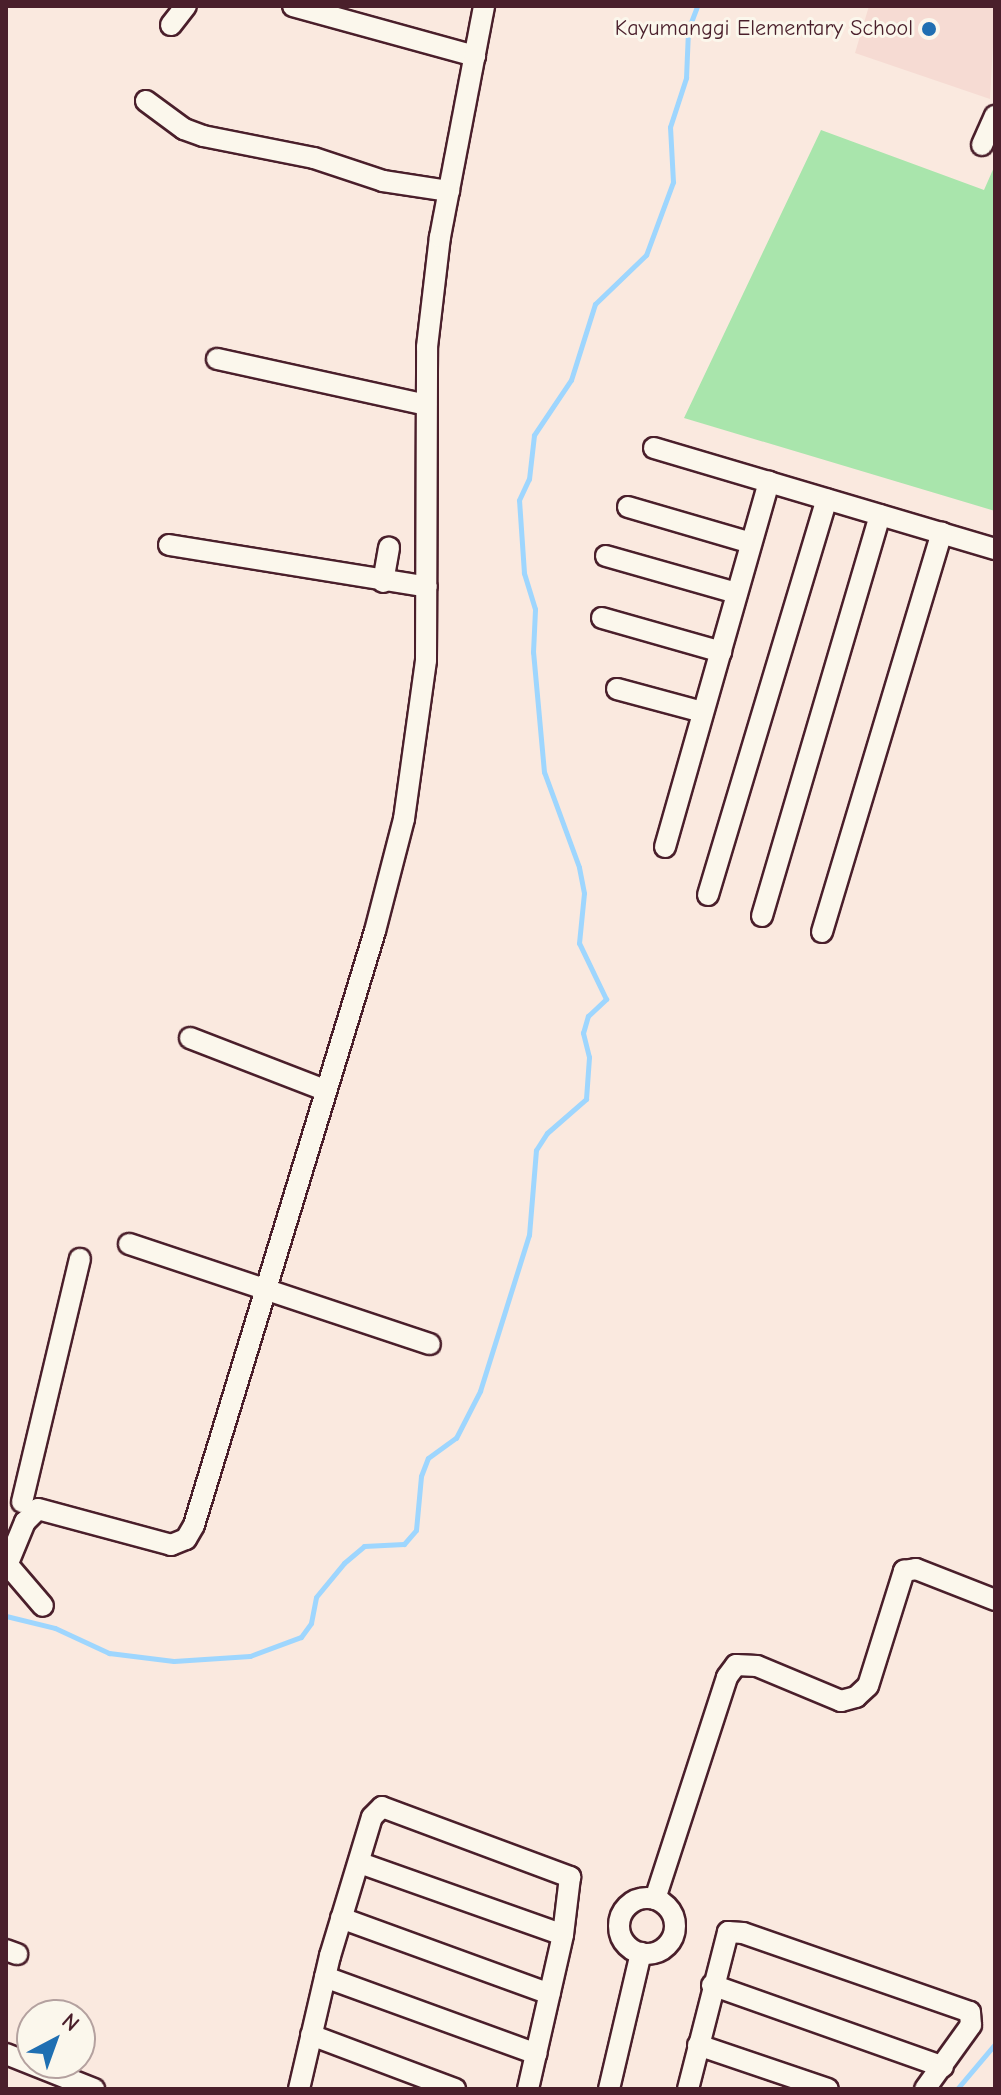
<!DOCTYPE html>
<style>
body{margin:0}
#map{position:relative;width:1001px;height:2095px;overflow:hidden;background:#fae9df;font-family:"Comic Neue",sans-serif}
div>[style]{position:absolute}
.built>*{inset:0;background:#f6dbd3}
.green>*{inset:0;background:#a9e5ac}
.stream>*{height:5px;margin:-2.5px;padding:0 2.5px;transform-origin:2.5px;border-radius:2.5px;background:#9ed6fe}
.roads{filter:drop-shadow(2px 0 #4a1f2b) drop-shadow(-2px 0 #4a1f2b) drop-shadow(0 2px #4a1f2b) drop-shadow(0 -2px #4a1f2b)}
.minor>*{height:20px;margin:-10px;padding:0 10px;transform-origin:10px;border-radius:10px;background:#fbf7ec}
.minor>.ring{margin:-10px;padding:0;box-sizing:content-box;background:none;border:20px solid #fbf7ec;border-radius:50%}
.dots>*{width:22px;height:22px;translate:-50% -50%;box-sizing:border-box;border:4px solid #fbf7ec;border-radius:50%}
span{translate:-50% -50%;white-space:nowrap;text-align:center;line-height:1.15;-webkit-text-stroke:6px #fbf7ec;paint-order:stroke}
.poi-label{font-size:22px;color:#4a1f2b}
.right{translate:-100% -50%;text-align:right}
.frame{position:absolute;inset:0;border:8px solid #4a1f2b;pointer-events:none}
.north{position:absolute;left:16px;top:1999px;width:80px;height:80px;box-sizing:border-box;background:#fbf7ec;border:2px solid #b4a19f;border-radius:50%;rotate:41deg;font-size:22px;font-weight:700;line-height:32px;text-align:center;color:#4a1f2b}
.north::after{content:'';display:block;margin:auto;width:28px;height:36px;background:#1f6fb2;clip-path:polygon(50% 0,100% 100%,50% 72%,0 100%)}
</style>
<div id="map">
<div class="built">
<i style="clip-path:polygon(869px 6px,995px 6px,990px 99px,855px 53px)"></i>
</div>
<div class="green">
<i style="clip-path:polygon(821px 130px,984px 190px,995px 165px,995px 511px,684px 418px)"></i>
</div>
<div class="stream">
<i style="left:6px;top:1616px;width:50px;rotate:13.8deg"></i>
<i style="left:55px;top:1628px;width:60px;rotate:24.8deg"></i>
<i style="left:109px;top:1653px;width:65px;rotate:7deg"></i>
<i style="left:174px;top:1661px;width:76px;rotate:-3.8deg"></i>
<i style="left:250px;top:1656px;width:54px;rotate:-20.4deg"></i>
<i style="left:301px;top:1637px;width:17px;rotate:-54deg"></i>
<i style="left:311px;top:1623px;width:26px;rotate:-79deg"></i>
<i style="left:316px;top:1597px;width:44px;rotate:-50.5deg"></i>
<i style="left:344px;top:1563px;width:26px;rotate:-40deg"></i>
<i style="left:364px;top:1546px;width:40px;rotate:-2.9deg"></i>
<i style="left:404px;top:1544px;width:18px;rotate:-49deg"></i>
<i style="left:416px;top:1530px;width:54px;rotate:-84.7deg"></i>
<i style="left:421px;top:1476px;width:19px;rotate:-69deg"></i>
<i style="left:428px;top:1458px;width:34px;rotate:-36deg"></i>
<i style="left:456px;top:1438px;width:53px;rotate:-62.9deg"></i>
<i style="left:480px;top:1391px;width:164px;rotate:-72.6deg"></i>
<i style="left:529px;top:1235px;width:85px;rotate:-85.3deg"></i>
<i style="left:536px;top:1150px;width:20px;rotate:-57deg"></i>
<i style="left:547px;top:1133px;width:52px;rotate:-41.1deg"></i>
<i style="left:586px;top:1099px;width:42px;rotate:-85.9deg"></i>
<i style="left:589px;top:1057px;width:25px;rotate:-104deg"></i>
<i style="left:583px;top:1033px;width:18px;rotate:-74deg"></i>
<i style="left:588px;top:1016px;width:25px;rotate:-43deg"></i>
<i style="left:606px;top:999px;width:62px;rotate:-115.7deg"></i>
<i style="left:579px;top:943px;width:50px;rotate:-84.3deg"></i>
<i style="left:584px;top:893px;width:26px;rotate:-101deg"></i>
<i style="left:579px;top:867px;width:101px;rotate:-110.2deg"></i>
<i style="left:544px;top:772px;width:121px;rotate:-95.2deg"></i>
<i style="left:533px;top:652px;width:43px;rotate:-87.3deg"></i>
<i style="left:535px;top:609px;width:38px;rotate:-107deg"></i>
<i style="left:524px;top:573px;width:73px;rotate:-93.9deg"></i>
<i style="left:519px;top:500px;width:23px;rotate:-65deg"></i>
<i style="left:529px;top:479px;width:44px;rotate:-83.5deg"></i>
<i style="left:534px;top:435px;width:66px;rotate:-56.1deg"></i>
<i style="left:571px;top:380px;width:80px;rotate:-72.5deg"></i>
<i style="left:595px;top:304px;width:71px;rotate:-43.9deg"></i>
<i style="left:646px;top:255px;width:78px;rotate:-69.7deg"></i>
<i style="left:673px;top:182px;width:55px;rotate:-93.1deg"></i>
<i style="left:670px;top:127px;width:52px;rotate:-71.9deg"></i>
<i style="left:686px;top:78px;width:48px;rotate:-87.6deg"></i>
<i style="left:688px;top:30px;width:26px;rotate:-69deg"></i>
<i style="left:995px;top:1858px;width:40px;rotate:90deg"></i>
<i style="left:957px;top:2089px;width:59px;rotate:-49.8deg"></i>
</div>
<div class="roads">
<div class="minor">
<i style="left:293px;top:6px;width:189px;rotate:15.4deg"></i>
<i style="left:171px;top:25px;width:24px;rotate:-52deg"></i>
<i style="left:146px;top:101px;width:47px;rotate:36.4deg"></i>
<i style="left:184px;top:129px;width:20px;rotate:20deg"></i>
<i style="left:203px;top:136px;width:113px;rotate:11.2deg"></i>
<i style="left:314px;top:158px;width:73px;rotate:18.4deg"></i>
<i style="left:383px;top:181px;width:67px;rotate:8.6deg"></i>
<i style="left:982px;top:145px;width:32px;rotate:-66deg"></i>
<i style="left:217px;top:359px;width:214px;rotate:12.4deg"></i>
<i style="left:654px;top:448px;width:356px;rotate:16.5deg"></i>
<i style="left:628px;top:507px;width:128px;rotate:16.3deg"></i>
<i style="left:169px;top:545px;width:261px;rotate:9.2deg"></i>
<i style="left:606px;top:556px;width:136px;rotate:15.8deg"></i>
<i style="left:383px;top:582px;width:35px;rotate:-80deg"></i>
<i style="left:602px;top:618px;width:124px;rotate:15.9deg"></i>
<i style="left:617px;top:689px;width:89px;rotate:15deg"></i>
<i style="left:665px;top:847px;width:380px;rotate:-74.1deg"></i>
<i style="left:708px;top:895px;width:413px;rotate:-73.3deg"></i>
<i style="left:762px;top:916px;width:418px;rotate:-73.6deg"></i>
<i style="left:822px;top:932px;width:417px;rotate:-73.3deg"></i>
<i style="left:190px;top:1038px;width:145px;rotate:21.1deg"></i>
<i style="left:129px;top:1244px;width:317px;rotate:18.4deg"></i>
<i style="left:22px;top:1502px;width:250px;rotate:-76.6deg"></i>
<i style="left:7px;top:1564px;width:55px;rotate:49.4deg"></i>
<i style="left:6px;top:1568px;width:50px;rotate:-67.6deg"></i>
<i style="left:25px;top:1522px;width:18px;rotate:-45deg"></i>
<i style="left:38px;top:1509px;width:138px;rotate:15.1deg"></i>
<i style="left:171px;top:1545px;width:16px;rotate:-22deg"></i>
<i style="left:186px;top:1539px;width:16px;rotate:-60deg"></i>
<i style="left:194px;top:1525px;width:621px;rotate:-73.05deg"></i>
<i style="left:375px;top:931px;width:116px;rotate:-75.5deg"></i>
<i style="left:404px;top:819px;width:161px;rotate:-82.1deg"></i>
<i style="left:426px;top:660px;width:313px;rotate:-89.8deg"></i>
<i style="left:427px;top:347px;width:111px;rotate:-83.3deg"></i>
<i style="left:440px;top:237px;width:235px;rotate:-79.2deg"></i>
<i style="left:360px;top:1863px;width:215px;rotate:19.5deg"></i>
<i class="ring" style="left:619px;top:1898px;width:36px;height:36px"></i>
<i style="left:655px;top:1899px;width:233px;rotate:-72deg"></i>
<i style="left:727px;top:1677px;width:15px;rotate:-53deg"></i>
<i style="left:736px;top:1665px;width:21px;rotate:3deg"></i>
<i style="left:757px;top:1666px;width:91px;rotate:22.6deg"></i>
<i style="left:841px;top:1701px;width:16px;rotate:-15deg"></i>
<i style="left:856px;top:1697px;width:16px;rotate:-43deg"></i>
<i style="left:868px;top:1686px;width:121px;rotate:-72.6deg"></i>
<i style="left:904px;top:1571px;width:12px;rotate:-9deg"></i>
<i style="left:916px;top:1569px;width:85px;rotate:21.4deg"></i>
<i style="left:341px;top:1918px;width:222px;rotate:20deg"></i>
<i style="left:6px;top:1950px;width:12px;rotate:20deg"></i>
<i style="left:325px;top:1977px;width:225px;rotate:20deg"></i>
<i style="left:712px;top:1985px;width:245px;rotate:19.5deg"></i>
<i style="left:311px;top:2035px;width:154px;rotate:20.6deg"></i>
<i style="left:698px;top:2045px;width:137px;rotate:18.7deg"></i>
<i style="left:6px;top:2054px;width:95px;rotate:21.7deg"></i>
<i style="left:299px;top:2089px;width:137px;rotate:-76.9deg"></i>
<i style="left:330px;top:1956px;width:145px;rotate:-73.2deg"></i>
<i style="left:372px;top:1817px;width:14px;rotate:-45deg"></i>
<i style="left:382px;top:1807px;width:201px;rotate:20.4deg"></i>
<i style="left:570px;top:1877px;width:58px;rotate:96.9deg"></i>
<i style="left:563px;top:1935px;width:158px;rotate:102.8deg"></i>
<i style="left:609px;top:2089px;width:140px;rotate:-76.8deg"></i>
<i style="left:688px;top:2089px;width:162px;rotate:-75.7deg"></i>
<i style="left:728px;top:1932px;width:15px;rotate:4deg"></i>
<i style="left:743px;top:1933px;width:240px;rotate:19.2deg"></i>
<i style="left:970px;top:2012px;width:13px;rotate:86deg"></i>
<i style="left:971px;top:2025px;width:79px;rotate:125.7deg"></i>
</div>
</div>
<div class="dots">
<i style="left:929px;top:29px;background:#1f6fb2"></i>
</div>
<div class="poi-label">
<span class="right" style="left:913px;top:29px">Kayumanggi Elementary School</span>
</div>
<div class="frame"></div>
<div class="north">N</div>
</div>
